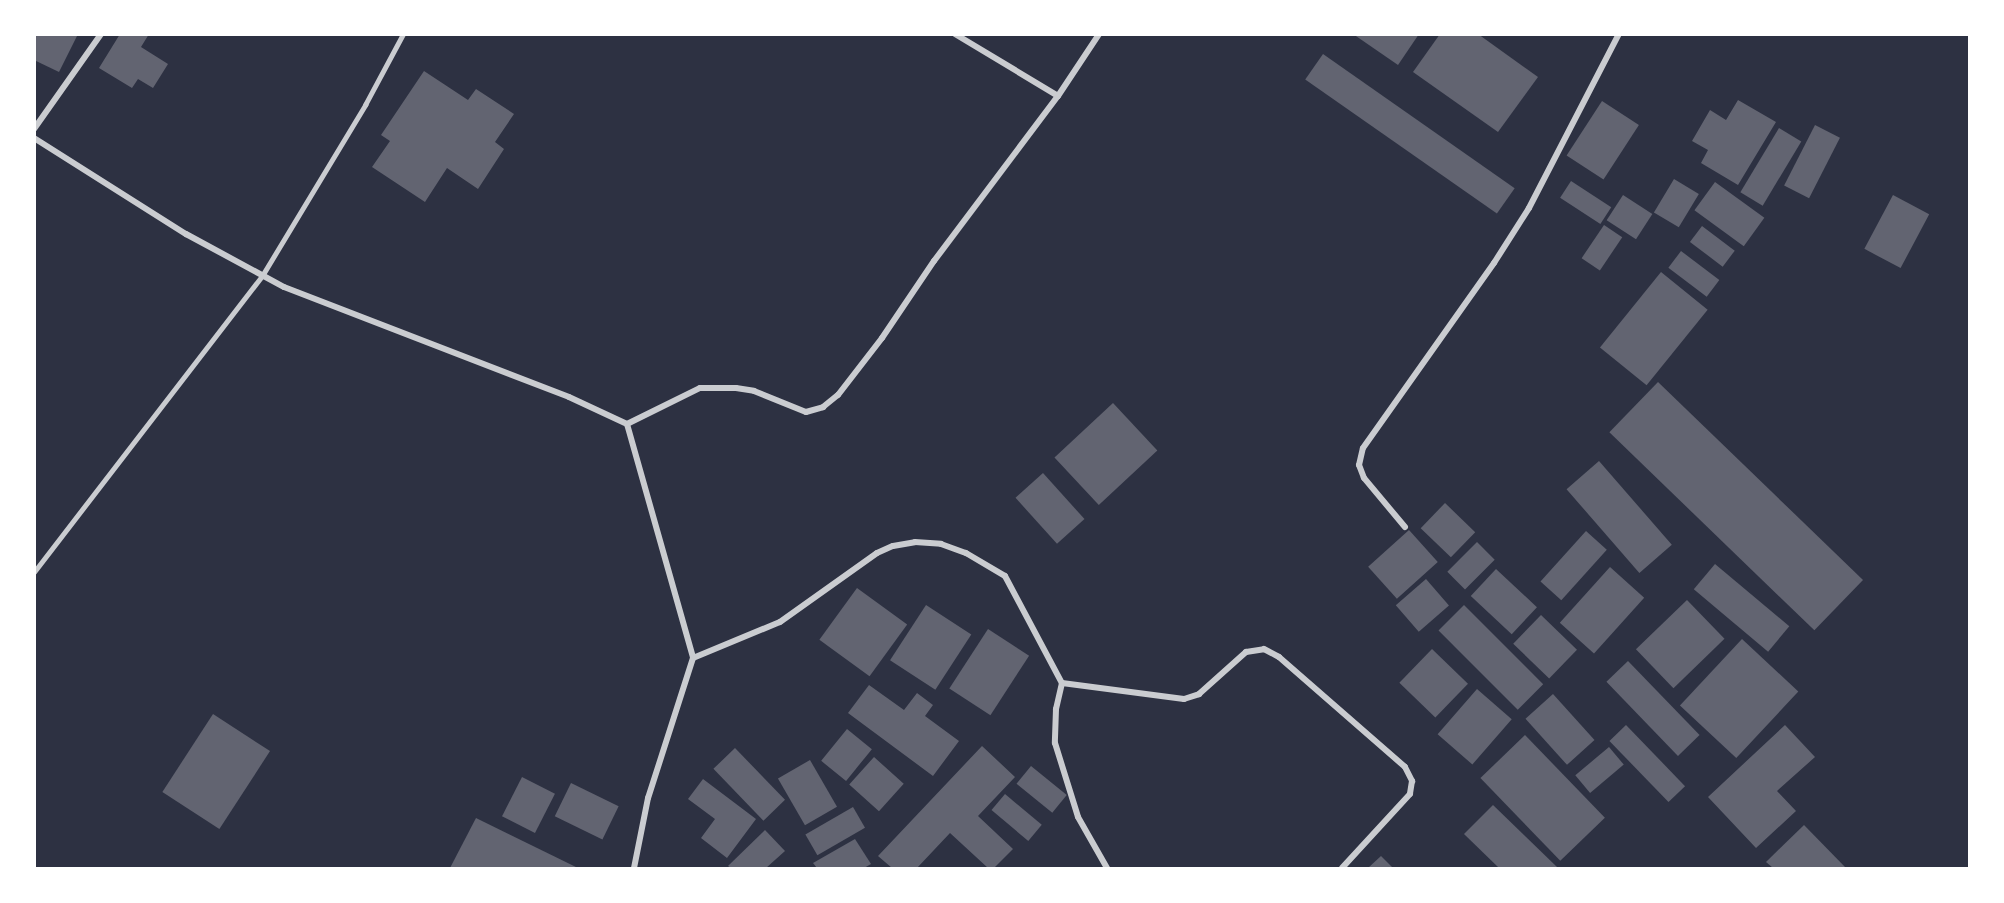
<!DOCTYPE html>
<style>
body{margin:0}
#map{position:relative;width:2004px;height:903px;overflow:hidden;background:#2d3142;font-family:"PT Serif",serif}
div>[style]{position:absolute}
.building>*{inset:0;background:#626471;transform-origin:0 0}
.service>*{height:4.5px;margin:-2.25px;padding:0 2.25px;transform-origin:2.25px;border-radius:2.25px;background:#caccd0}
.minor>*{height:6px;margin:-3px;padding:0 3px;transform-origin:3px;border-radius:3px;background:#caccd0}
span{translate:-50% -50%;white-space:nowrap;text-align:center;line-height:1.15;-webkit-text-stroke:5px #fff;paint-order:stroke}
.frame{position:absolute;inset:0;border:36px solid #fff;pointer-events:none}
</style>
<div id="map">
<div class="building">
<i style="clip-path:polygon(37px 34px,78px 34px,59px 72px,34px 60px,34px 41px)"></i>
<i style="clip-path:polygon(120px 34px,149px 34px,141px 47px,168px 64px,153px 88px,138px 79px,132px 88px,99px 68px)"></i>
<i style="clip-path:polygon(1353px 34px,1419px 34px,1398px 65px)"></i>
<i style="clip-path:polygon(1440px 34px,1478px 34px,1538px 77px,1498px 132px,1413px 72px)"></i>
<i style="left:1323px;top:54px;width:234px;height:31px;rotate:35deg"></i>
<i style="clip-path:polygon(424px 71px,468px 100px,476px 89px,514px 114px,495px 142px,504px 149px,478px 189px,447px 168px,425px 202px,372px 167px,390px 141px,381px 135px)"></i>
<i style="clip-path:polygon(1738px 100px,1776px 122px,1738px 185px,1701px 163px,1708px 150px,1692px 141px,1710px 110px,1726px 120px)"></i>
<i style="left:1602px;top:101px;width:44px;height:65px;rotate:33deg"></i>
<i style="left:1815px;top:125px;width:28px;height:68px;rotate:27deg"></i>
<i style="left:1779px;top:128px;width:26px;height:75px;rotate:31deg"></i>
<i style="left:1674px;top:179px;width:29px;height:39px;rotate:31deg"></i>
<i style="left:1571px;top:181px;width:48px;height:20px;rotate:33deg"></i>
<i style="left:1715px;top:182px;width:61px;height:35px;rotate:36deg"></i>
<i style="left:1623px;top:195px;width:35px;height:30px;rotate:33deg"></i>
<i style="left:1893px;top:195px;width:41px;height:61px;rotate:28deg"></i>
<i style="left:1604px;top:225px;width:22px;height:40px;rotate:34deg"></i>
<i style="left:1702px;top:226px;width:41px;height:20px;rotate:37deg"></i>
<i style="left:1681px;top:251px;width:48px;height:21px;rotate:37deg"></i>
<i style="left:1661px;top:272px;width:60px;height:97px;rotate:39deg"></i>
<i style="left:1658px;top:382px;width:285px;height:70px;rotate:44deg"></i>
<i style="left:1113px;top:403px;width:65px;height:80px;rotate:47deg"></i>
<i style="left:1599px;top:461px;width:111px;height:43px;rotate:49deg"></i>
<i style="left:1043px;top:473px;width:62px;height:37px;rotate:48deg"></i>
<i style="left:1445px;top:503px;width:42px;height:35px;rotate:44deg"></i>
<i style="left:1409px;top:530px;width:43px;height:55px;rotate:48deg"></i>
<i style="left:1586px;top:531px;width:28px;height:68px;rotate:42deg"></i>
<i style="left:1477px;top:542px;width:25px;height:42px;rotate:45deg"></i>
<i style="left:1715px;top:564px;width:97px;height:33px;rotate:40deg"></i>
<i style="left:1610px;top:567px;width:46px;height:75px;rotate:42deg"></i>
<i style="left:1496px;top:569px;width:56px;height:37px;rotate:43deg"></i>
<i style="left:1426px;top:579px;width:35px;height:40px;rotate:49deg"></i>
<i style="left:857px;top:588px;width:62px;height:64px;rotate:36deg"></i>
<i style="left:1687px;top:600px;width:54px;height:71px;rotate:46deg"></i>
<i style="left:926px;top:605px;width:54px;height:66px;rotate:33deg"></i>
<i style="left:1464px;top:605px;width:112px;height:36px;rotate:45deg"></i>
<i style="left:1541px;top:615px;width:50px;height:40px;rotate:44deg"></i>
<i style="left:988px;top:629px;width:49px;height:71px;rotate:33deg"></i>
<i style="left:1742px;top:639px;width:77px;height:91px;rotate:43deg"></i>
<i style="left:1432px;top:649px;width:50px;height:47px;rotate:44deg"></i>
<i style="left:1628px;top:661px;width:103px;height:30px;rotate:46deg"></i>
<i style="clip-path:polygon(869px 685px,904px 710px,917px 693px,933px 705px,925px 716px,959px 741px,933px 776px,848px 713px)"></i>
<i style="left:1477px;top:689px;width:46px;height:60px;rotate:41deg"></i>
<i style="left:1553px;top:694px;width:62px;height:37px;rotate:48deg"></i>
<i style="left:213px;top:714px;width:68px;height:93px;rotate:33deg"></i>
<i style="left:1626px;top:725px;width:85px;height:23px;rotate:46deg"></i>
<i style="clip-path:polygon(1785px 725px,1815px 757px,1777px 791px,1796px 811px,1756px 848px,1708px 797px)"></i>
<i style="left:847px;top:729px;width:32px;height:41px;rotate:39deg"></i>
<i style="left:1525px;top:735px;width:115px;height:62px;rotate:46deg"></i>
<i style="clip-path:polygon(982px 746px,1015px 777px,978px 816px,1013px 849px,994px 868px,988px 868px,950px 833px,917px 868px,892px 868px,878px 856px)"></i>
<i style="left:1609px;top:747px;width:23px;height:44px;rotate:50deg"></i>
<i style="left:735px;top:748px;width:72px;height:30px;rotate:46deg"></i>
<i style="left:874px;top:757px;width:40px;height:37px;rotate:42deg"></i>
<i style="left:810px;top:760px;width:54px;height:37px;rotate:60deg"></i>
<i style="left:1031px;top:766px;width:46px;height:23px;rotate:39deg"></i>
<i style="left:522px;top:777px;width:37px;height:44px;rotate:27deg"></i>
<i style="clip-path:polygon(703px 779px,756px 819px,727px 858px,701px 838px,715px 819px,688px 799px)"></i>
<i style="left:571px;top:783px;width:53px;height:37px;rotate:26deg"></i>
<i style="left:1005px;top:794px;width:48px;height:21px;rotate:40deg"></i>
<i style="clip-path:polygon(1493px 805px,1558px 868px,1499px 868px,1464px 834px)"></i>
<i style="left:853px;top:807px;width:24px;height:55px;rotate:60deg"></i>
<i style="clip-path:polygon(476px 818px,578px 868px,450px 868px)"></i>
<i style="clip-path:polygon(1804px 825px,1846px 868px,1773px 868px,1766px 862px)"></i>
<i style="clip-path:polygon(765px 830px,785px 851px,766px 868px,731px 868px,728px 866px)"></i>
<i style="clip-path:polygon(855px 839px,871px 864px,864px 868px,817px 868px,813px 863px)"></i>
<i style="clip-path:polygon(1381px 856px,1393px 868px,1368px 868px)"></i>
</div>
<div class="service">
<i style="left:34px;top:572px;width:374px;rotate:-52.4deg"></i>
<i style="left:262px;top:276px;width:200px;rotate:-58.9deg"></i>
<i style="left:365px;top:105px;width:81px;rotate:-61.8deg"></i>
</div>
<div class="minor">
<i style="left:955px;top:34px;width:120px;rotate:31deg"></i>
<i style="left:34px;top:129px;width:116px;rotate:-54.8deg"></i>
<i style="left:34px;top:138px;width:180px;rotate:32.3deg"></i>
<i style="left:186px;top:234px;width:111px;rotate:28.4deg"></i>
<i style="left:284px;top:287px;width:305px;rotate:21.1deg"></i>
<i style="left:569px;top:397px;width:64px;rotate:25deg"></i>
<i style="left:627px;top:424px;width:243px;rotate:74.2deg"></i>
<i style="left:693px;top:658px;width:147px;rotate:107.8deg"></i>
<i style="left:648px;top:798px;width:71px;rotate:101.3deg"></i>
<i style="left:627px;top:424px;width:81px;rotate:-26.3deg"></i>
<i style="left:700px;top:388px;width:36px"></i>
<i style="left:736px;top:388px;width:18px;rotate:9deg"></i>
<i style="left:754px;top:391px;width:56px;rotate:22deg"></i>
<i style="left:806px;top:412px;width:18px;rotate:-16deg"></i>
<i style="left:823px;top:407px;width:19px;rotate:-39deg"></i>
<i style="left:838px;top:395px;width:72px;rotate:-52.3deg"></i>
<i style="left:882px;top:338px;width:93px;rotate:-56deg"></i>
<i style="left:934px;top:261px;width:206px;rotate:-53.1deg"></i>
<i style="left:1058px;top:96px;width:74px;rotate:-56.5deg"></i>
<i style="left:1405px;top:527px;width:64px;rotate:-129.9deg"></i>
<i style="left:1364px;top:478px;width:14px;rotate:-111deg"></i>
<i style="left:1359px;top:465px;width:17px;rotate:-77deg"></i>
<i style="left:1363px;top:448px;width:227px;rotate:-54.7deg"></i>
<i style="left:1494px;top:263px;width:65px;rotate:-57.5deg"></i>
<i style="left:1529px;top:208px;width:196px;rotate:-62.7deg"></i>
<i style="left:693px;top:658px;width:94px;rotate:-22.5deg"></i>
<i style="left:780px;top:622px;width:119px;rotate:-35.4deg"></i>
<i style="left:877px;top:553px;width:17px;rotate:-24deg"></i>
<i style="left:893px;top:546px;width:22px;rotate:-10deg"></i>
<i style="left:915px;top:542px;width:26px;rotate:4deg"></i>
<i style="left:941px;top:544px;width:27px;rotate:20deg"></i>
<i style="left:966px;top:553px;width:45px;rotate:30.5deg"></i>
<i style="left:1005px;top:576px;width:121px;rotate:62deg"></i>
<i style="left:1062px;top:683px;width:123px;rotate:7.5deg"></i>
<i style="left:1184px;top:699px;width:16px;rotate:-18deg"></i>
<i style="left:1199px;top:694px;width:63px;rotate:-41.8deg"></i>
<i style="left:1246px;top:652px;width:18px;rotate:-9deg"></i>
<i style="left:1264px;top:649px;width:17px;rotate:28deg"></i>
<i style="left:1279px;top:657px;width:167px;rotate:41.1deg"></i>
<i style="left:1405px;top:767px;width:16px;rotate:63deg"></i>
<i style="left:1412px;top:781px;width:13px;rotate:99deg"></i>
<i style="left:1410px;top:794px;width:100px;rotate:132.6deg"></i>
<i style="left:1062px;top:683px;width:27px;rotate:103deg"></i>
<i style="left:1056px;top:709px;width:34px;rotate:92deg"></i>
<i style="left:1055px;top:743px;width:77px;rotate:72.7deg"></i>
<i style="left:1078px;top:817px;width:59px;rotate:60.4deg"></i>
</div>
<div class="frame"></div>
</div>
